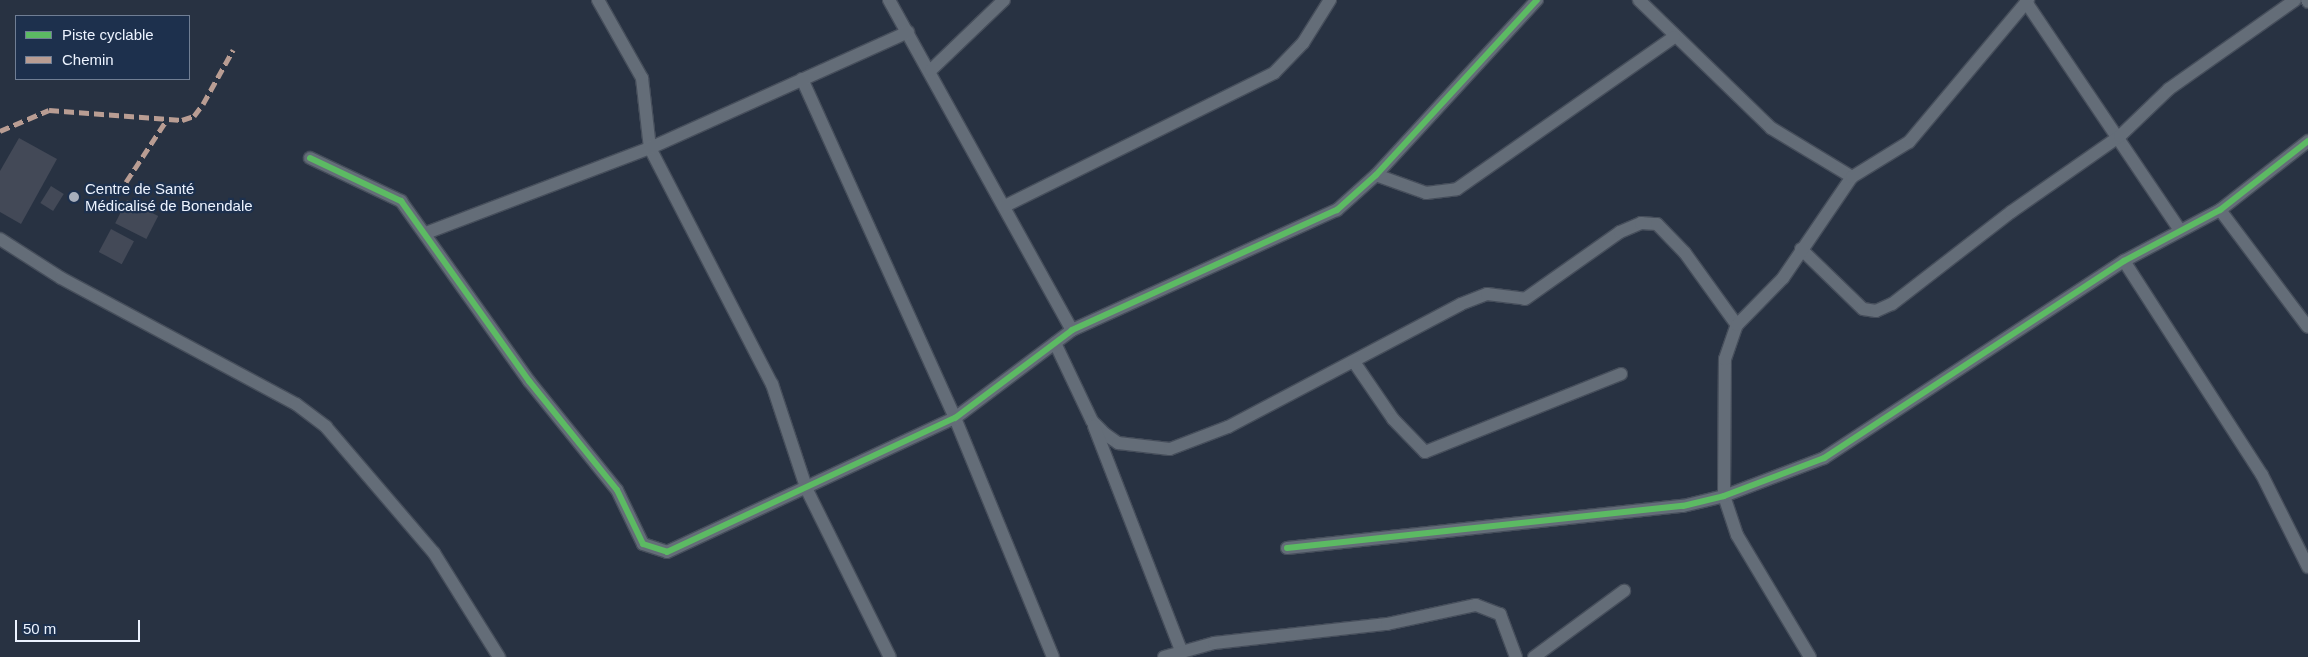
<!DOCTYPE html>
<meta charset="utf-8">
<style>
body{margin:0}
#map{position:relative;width:2308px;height:657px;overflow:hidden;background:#283242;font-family:Helvetica,sans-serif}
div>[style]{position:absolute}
.building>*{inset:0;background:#434957;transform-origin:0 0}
.roads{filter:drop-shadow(1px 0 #464e5b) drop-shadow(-1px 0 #464e5b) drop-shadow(0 1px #464e5b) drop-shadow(0 -1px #464e5b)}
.minor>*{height:12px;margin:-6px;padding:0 6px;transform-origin:6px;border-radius:6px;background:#646d78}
.quiet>*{height:5px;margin-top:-2.5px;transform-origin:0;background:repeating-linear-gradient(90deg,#b99d93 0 10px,transparent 0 15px)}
.cycleway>*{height:6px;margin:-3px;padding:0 3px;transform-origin:3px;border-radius:3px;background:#5cba63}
.dots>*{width:14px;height:14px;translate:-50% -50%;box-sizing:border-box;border:2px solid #1d304d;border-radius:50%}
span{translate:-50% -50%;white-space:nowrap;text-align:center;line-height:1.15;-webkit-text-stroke:4.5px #1d304d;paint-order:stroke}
.poi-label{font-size:15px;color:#ecf3ff}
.left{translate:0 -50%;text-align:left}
.legend{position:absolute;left:15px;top:15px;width:175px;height:65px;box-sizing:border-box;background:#1d304d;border:1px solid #707e94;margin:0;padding:6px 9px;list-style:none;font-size:15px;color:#ecf3ff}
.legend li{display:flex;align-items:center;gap:10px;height:25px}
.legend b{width:25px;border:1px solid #707e94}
.scale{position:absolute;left:15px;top:620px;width:125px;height:22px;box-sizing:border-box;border:2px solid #ecf3ff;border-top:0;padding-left:6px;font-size:15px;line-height:18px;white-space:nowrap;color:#ecf3ff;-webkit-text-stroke:4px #1d304d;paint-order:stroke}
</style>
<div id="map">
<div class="building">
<i style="clip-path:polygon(19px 138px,57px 159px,21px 224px,0 212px,0 171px)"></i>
<i style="left:51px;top:186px;width:15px;height:20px;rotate:32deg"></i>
<i style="left:127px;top:200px;width:35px;height:26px;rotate:27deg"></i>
<i style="left:111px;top:229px;width:26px;height:26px;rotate:28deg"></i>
</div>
<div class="roads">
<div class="minor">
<i style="left:598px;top:0;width:90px;rotate:60.6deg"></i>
<i style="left:642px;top:78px;width:70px;rotate:83.5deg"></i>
<i style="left:650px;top:148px;width:266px;rotate:62.7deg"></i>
<i style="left:772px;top:384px;width:112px;rotate:71.7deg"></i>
<i style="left:807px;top:490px;width:186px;rotate:63.6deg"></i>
<i style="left:889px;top:0;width:377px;rotate:61deg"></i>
<i style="left:1639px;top:0;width:184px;rotate:44.1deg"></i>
<i style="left:1771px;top:128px;width:95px;rotate:31.2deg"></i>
<i style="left:2307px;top:0;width:2px;rotate:63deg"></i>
<i style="left:2026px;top:2px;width:275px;rotate:56deg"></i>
<i style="left:931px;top:70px;width:101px;rotate:-43.8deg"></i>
<i style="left:802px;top:79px;width:372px;rotate:65.7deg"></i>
<i style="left:955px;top:418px;width:258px;rotate:67.7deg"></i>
<i style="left:310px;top:158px;width:101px;rotate:25.3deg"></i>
<i style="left:401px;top:201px;width:221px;rotate:54.6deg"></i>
<i style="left:529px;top:381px;width:140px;rotate:51.1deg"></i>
<i style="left:617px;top:490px;width:60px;rotate:64.3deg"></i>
<i style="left:643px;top:544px;width:25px;rotate:18deg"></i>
<i style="left:667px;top:552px;width:318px;rotate:-25deg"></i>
<i style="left:955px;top:418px;width:146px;rotate:-36.9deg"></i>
<i style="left:1072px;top:330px;width:291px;rotate:-24.4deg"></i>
<i style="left:1337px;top:210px;width:52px;rotate:-41.9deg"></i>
<i style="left:1376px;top:175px;width:238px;rotate:-47.4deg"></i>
<i style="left:1376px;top:175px;width:53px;rotate:19.8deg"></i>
<i style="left:1426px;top:193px;width:31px;rotate:-7deg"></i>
<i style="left:1457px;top:189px;width:265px;rotate:-35deg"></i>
<i style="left:1005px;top:206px;width:300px;rotate:-26.3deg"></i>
<i style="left:1274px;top:73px;width:42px;rotate:-46deg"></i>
<i style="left:1303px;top:43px;width:51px;rotate:-57.9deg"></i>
<i style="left:2220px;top:210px;width:146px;rotate:53.1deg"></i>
<i style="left:426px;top:233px;width:240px;rotate:-20.8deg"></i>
<i style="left:650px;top:148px;width:283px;rotate:-24.2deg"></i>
<i style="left:0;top:239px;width:72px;rotate:32.6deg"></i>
<i style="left:61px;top:278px;width:267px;rotate:28.2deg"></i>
<i style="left:296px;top:404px;width:38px;rotate:37deg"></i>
<i style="left:326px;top:427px;width:166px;rotate:49.4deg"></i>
<i style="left:434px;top:553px;width:123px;rotate:58deg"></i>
<i style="left:1801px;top:249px;width:86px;rotate:44.1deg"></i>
<i style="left:1863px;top:309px;width:13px;rotate:9deg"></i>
<i style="left:1876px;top:311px;width:17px;rotate:-24deg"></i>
<i style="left:1892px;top:304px;width:150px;rotate:-37.7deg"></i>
<i style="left:2011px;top:212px;width:133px;rotate:-34.9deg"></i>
<i style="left:2120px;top:136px;width:68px;rotate:-43.8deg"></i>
<i style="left:2169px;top:89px;width:154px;rotate:-35.2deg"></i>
<i style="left:2124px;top:261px;width:255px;rotate:57.2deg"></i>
<i style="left:2262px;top:475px;width:103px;rotate:63.4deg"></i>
<i style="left:1055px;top:343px;width:86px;rotate:64.6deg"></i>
<i style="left:1092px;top:421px;width:18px;rotate:45deg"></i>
<i style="left:1105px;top:434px;width:16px;rotate:35deg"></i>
<i style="left:1118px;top:443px;width:52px;rotate:6.6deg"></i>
<i style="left:1170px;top:449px;width:62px;rotate:-20.8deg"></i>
<i style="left:1228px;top:427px;width:263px;rotate:-27.8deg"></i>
<i style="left:1461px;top:304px;width:28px;rotate:-21deg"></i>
<i style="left:1487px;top:294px;width:38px;rotate:7deg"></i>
<i style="left:1525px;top:299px;width:116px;rotate:-35.2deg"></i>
<i style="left:1620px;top:232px;width:23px;rotate:-23deg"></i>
<i style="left:1641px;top:223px;width:16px;rotate:4deg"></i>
<i style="left:1657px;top:224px;width:40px;rotate:46deg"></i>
<i style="left:1685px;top:253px;width:89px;rotate:54.2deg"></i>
<i style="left:1354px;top:362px;width:69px;rotate:55.6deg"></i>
<i style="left:1393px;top:419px;width:46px;rotate:45.9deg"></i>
<i style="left:1425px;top:452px;width:211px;rotate:-21.7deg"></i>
<i style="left:1094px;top:426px;width:240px;rotate:68.8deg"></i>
<i style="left:1287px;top:548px;width:398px;rotate:-6.1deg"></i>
<i style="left:1683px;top:506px;width:42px;rotate:-13.7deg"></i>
<i style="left:1724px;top:496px;width:107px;rotate:-20.8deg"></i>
<i style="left:1824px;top:458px;width:359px;rotate:-33.3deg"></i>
<i style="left:2124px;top:261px;width:109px;rotate:-28deg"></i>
<i style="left:2220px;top:210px;width:112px;rotate:-38.1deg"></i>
<i style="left:1164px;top:657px;width:52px;rotate:-15.6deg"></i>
<i style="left:1214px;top:643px;width:174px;rotate:-6.3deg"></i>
<i style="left:1387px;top:624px;width:91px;rotate:-12.1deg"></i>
<i style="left:1476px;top:605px;width:26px;rotate:21deg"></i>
<i style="left:1500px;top:614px;width:46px;rotate:69.6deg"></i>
<i style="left:1534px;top:657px;width:112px;rotate:-36.3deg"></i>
<i style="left:1810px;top:657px;width:142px;rotate:-120.9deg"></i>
<i style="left:1737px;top:535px;width:41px;rotate:-108.4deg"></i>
<i style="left:1724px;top:496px;width:137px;rotate:-89.6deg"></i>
<i style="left:1725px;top:359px;width:36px;rotate:-71deg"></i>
<i style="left:1737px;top:325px;width:66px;rotate:-45.6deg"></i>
<i style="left:1783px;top:278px;width:122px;rotate:-55.7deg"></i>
<i style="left:1852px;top:177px;width:67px;rotate:-31.6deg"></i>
<i style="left:1909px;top:142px;width:185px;rotate:-50deg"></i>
</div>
</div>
<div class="quiet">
<i style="left:0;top:131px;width:53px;rotate:-23.2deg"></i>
<i style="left:49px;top:110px;width:133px;rotate:4.3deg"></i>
<i style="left:182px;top:120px;width:13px;rotate:-18deg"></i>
<i style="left:194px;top:116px;width:15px;rotate:-53deg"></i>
<i style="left:203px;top:104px;width:62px;rotate:-60.9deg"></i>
<i style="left:126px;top:182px;width:73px;rotate:-56.7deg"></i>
</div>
<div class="cycleway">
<i style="left:310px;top:158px;width:101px;rotate:25.3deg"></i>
<i style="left:401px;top:201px;width:221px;rotate:54.6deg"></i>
<i style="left:529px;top:381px;width:140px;rotate:51.1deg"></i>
<i style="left:617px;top:490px;width:60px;rotate:64.3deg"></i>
<i style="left:643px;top:544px;width:25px;rotate:18deg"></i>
<i style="left:667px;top:552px;width:318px;rotate:-25deg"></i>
<i style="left:955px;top:418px;width:146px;rotate:-36.9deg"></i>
<i style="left:1072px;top:330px;width:291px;rotate:-24.4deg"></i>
<i style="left:1337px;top:210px;width:52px;rotate:-41.9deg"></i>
<i style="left:1376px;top:175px;width:238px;rotate:-47.4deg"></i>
<i style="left:1287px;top:548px;width:398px;rotate:-6.1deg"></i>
<i style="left:1683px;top:506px;width:42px;rotate:-13.7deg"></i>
<i style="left:1724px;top:496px;width:107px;rotate:-20.8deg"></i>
<i style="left:1824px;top:458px;width:359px;rotate:-33.3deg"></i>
<i style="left:2124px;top:261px;width:109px;rotate:-28deg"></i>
<i style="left:2220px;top:210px;width:112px;rotate:-38.1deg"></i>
</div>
<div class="dots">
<i style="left:74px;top:197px;background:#a7afbd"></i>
</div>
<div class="poi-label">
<span class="left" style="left:85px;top:197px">Centre de Santé<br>Médicalisé de Bonendale</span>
</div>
<ul class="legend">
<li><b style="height:6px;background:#5cba63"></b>Piste cyclable</li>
<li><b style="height:6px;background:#b99d93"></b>Chemin</li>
</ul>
<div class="scale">50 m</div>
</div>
